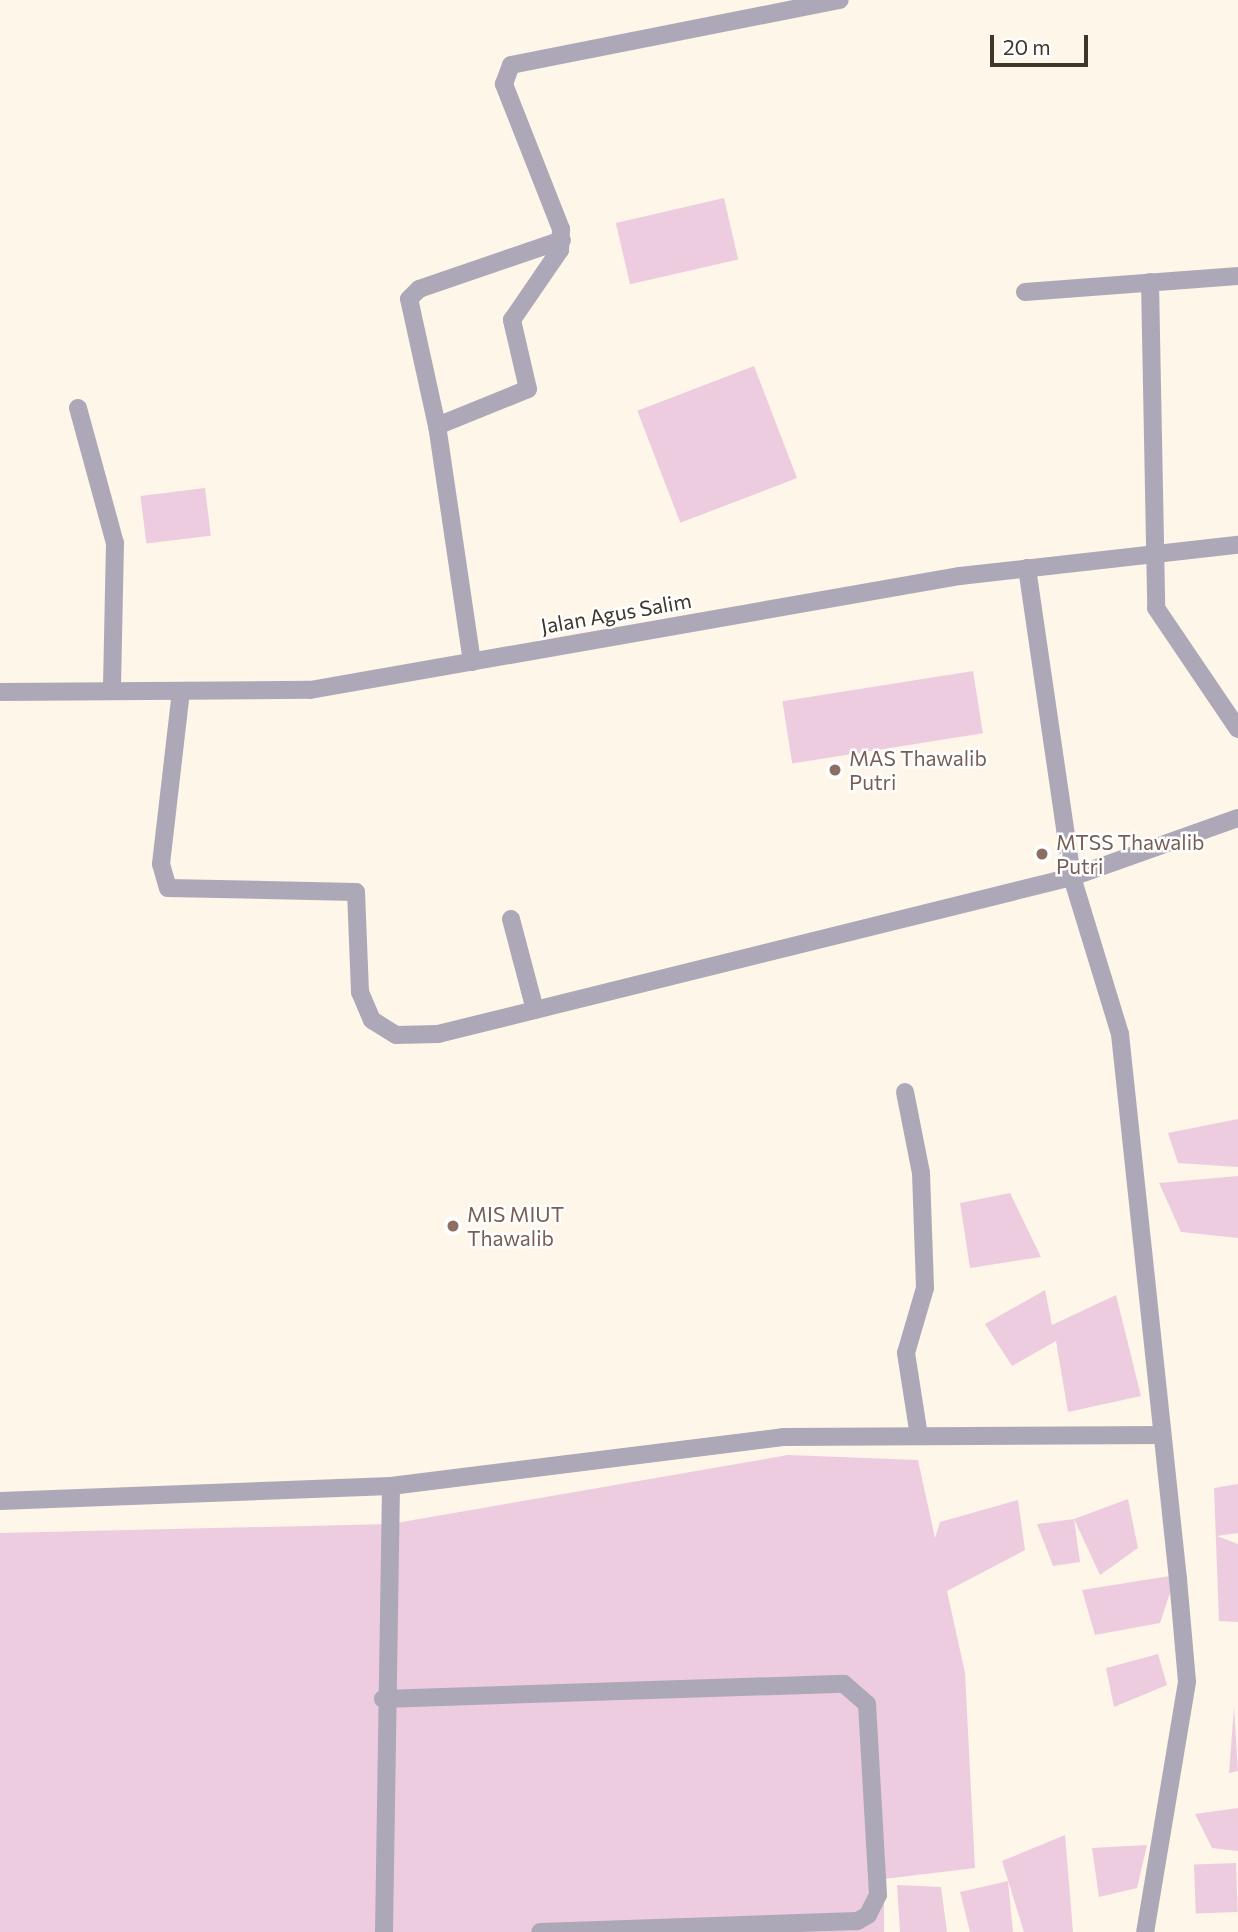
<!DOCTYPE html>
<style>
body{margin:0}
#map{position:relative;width:1238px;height:1932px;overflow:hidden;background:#fdf6e9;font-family:Commissioner,sans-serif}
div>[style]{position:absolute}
.building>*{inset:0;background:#eeccdf;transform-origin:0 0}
.minor>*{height:18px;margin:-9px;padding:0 9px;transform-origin:9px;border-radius:9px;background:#ada8b7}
.dots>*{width:19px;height:19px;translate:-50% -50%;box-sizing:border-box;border:4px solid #fff;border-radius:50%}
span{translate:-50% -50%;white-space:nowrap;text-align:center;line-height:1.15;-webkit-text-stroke:5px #fff;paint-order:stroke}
.street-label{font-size:21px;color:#3d372a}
.education-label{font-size:21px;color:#785e54}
.left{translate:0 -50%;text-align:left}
.scale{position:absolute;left:990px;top:35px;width:98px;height:32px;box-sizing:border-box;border:4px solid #3d372a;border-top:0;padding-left:9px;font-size:21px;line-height:24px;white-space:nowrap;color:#3d372a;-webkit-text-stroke:5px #fff;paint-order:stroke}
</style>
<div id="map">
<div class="building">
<i style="left:724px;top:198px;width:63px;height:111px;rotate:77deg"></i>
<i style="left:754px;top:366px;width:120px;height:125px;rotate:69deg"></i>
<i style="left:205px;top:488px;width:48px;height:65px;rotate:83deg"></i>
<i style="left:973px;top:671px;width:63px;height:193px;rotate:81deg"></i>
<i style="clip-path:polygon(1238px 1119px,1238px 1167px,1178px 1163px,1168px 1133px)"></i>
<i style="clip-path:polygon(1238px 1176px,1238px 1238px,1181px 1232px,1159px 1183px)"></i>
<i style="clip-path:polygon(1010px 1193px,1041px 1257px,970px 1268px,960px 1203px)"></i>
<i style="clip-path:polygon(1045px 1290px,1052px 1325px,1116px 1295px,1141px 1396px,1068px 1412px,1056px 1341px,1012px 1366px,985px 1324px)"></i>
<i style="clip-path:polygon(788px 1455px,918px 1460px,935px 1538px,940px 1522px,1018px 1500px,1025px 1550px,947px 1591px,965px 1673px,975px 1868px,884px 1879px,884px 1932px,0 1932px,0 1533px,390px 1524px)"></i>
<i style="clip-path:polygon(1238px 1484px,1238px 1533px,1217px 1536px,1238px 1544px,1238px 1622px,1219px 1621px,1214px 1488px)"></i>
<i style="clip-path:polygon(1128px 1499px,1138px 1548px,1100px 1575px,1074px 1519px)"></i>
<i style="clip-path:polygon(1074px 1519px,1080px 1562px,1053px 1566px,1037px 1524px)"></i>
<i style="clip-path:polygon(1176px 1575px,1160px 1623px,1095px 1635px,1082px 1590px)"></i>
<i style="clip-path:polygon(1158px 1654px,1167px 1685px,1114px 1707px,1106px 1668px)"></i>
<i style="clip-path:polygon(1234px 1707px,1238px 1771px,1229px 1773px)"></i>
<i style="clip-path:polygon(1238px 1808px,1238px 1851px,1212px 1848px,1195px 1814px)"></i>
<i style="clip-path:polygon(1065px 1835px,1073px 1932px,1024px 1932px,1002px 1861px)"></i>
<i style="clip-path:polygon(1147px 1845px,1137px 1888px,1099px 1897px,1092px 1848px)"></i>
<i style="left:1236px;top:1863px;width:49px;height:42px;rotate:88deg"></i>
<i style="clip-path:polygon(1008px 1881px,1013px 1932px,970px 1932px,960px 1892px)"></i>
<i style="clip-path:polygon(897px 1885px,941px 1887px,947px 1932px,900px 1932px)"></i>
</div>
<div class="minor">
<i style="left:1150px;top:282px;width:326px;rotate:88.9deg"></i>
<i style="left:1156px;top:608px;width:146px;rotate:55.9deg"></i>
<i style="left:1025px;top:292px;width:214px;rotate:-4.3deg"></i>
<i style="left:78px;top:408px;width:140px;rotate:74.7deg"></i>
<i style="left:115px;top:543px;width:148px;rotate:91.2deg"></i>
<i style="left:437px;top:426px;width:98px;rotate:-22.1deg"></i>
<i style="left:528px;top:389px;width:71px;rotate:-103.1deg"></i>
<i style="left:512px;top:320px;width:85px;rotate:-55.6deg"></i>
<i style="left:560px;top:250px;width:21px;rotate:-87deg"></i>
<i style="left:561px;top:229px;width:156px;rotate:-111.5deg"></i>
<i style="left:504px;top:84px;width:20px;rotate:-70deg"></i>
<i style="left:511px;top:65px;width:335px;rotate:-11.2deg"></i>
<i style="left:1027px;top:568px;width:312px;rotate:81.7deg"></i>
<i style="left:1072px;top:877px;width:164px;rotate:73deg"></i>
<i style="left:1120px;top:1034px;width:548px;rotate:83.93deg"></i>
<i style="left:1178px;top:1579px;width:103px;rotate:85deg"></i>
<i style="left:1187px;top:1682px;width:254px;rotate:99.5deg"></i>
<i style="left:472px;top:662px;width:239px;rotate:-98.4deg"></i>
<i style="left:437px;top:426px;width:130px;rotate:-102.4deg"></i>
<i style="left:409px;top:299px;width:14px;rotate:-45deg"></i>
<i style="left:419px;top:289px;width:151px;rotate:-18.9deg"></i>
<i style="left:181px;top:691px;width:174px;rotate:96.6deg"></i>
<i style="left:161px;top:864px;width:25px;rotate:74deg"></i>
<i style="left:168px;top:888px;width:188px;rotate:1.2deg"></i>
<i style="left:356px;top:892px;width:100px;rotate:87.7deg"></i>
<i style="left:360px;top:992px;width:30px;rotate:67deg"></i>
<i style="left:372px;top:1020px;width:28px;rotate:32deg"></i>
<i style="left:396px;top:1035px;width:42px;rotate:-1.4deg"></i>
<i style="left:438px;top:1034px;width:653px;rotate:-13.91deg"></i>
<i style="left:1072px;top:877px;width:176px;rotate:-19.6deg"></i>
<i style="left:0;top:692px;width:310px;rotate:-0.4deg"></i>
<i style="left:310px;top:690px;width:660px;rotate:-9.95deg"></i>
<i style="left:960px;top:576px;width:280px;rotate:-6.4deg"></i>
<i style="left:511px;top:919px;width:94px;rotate:75.2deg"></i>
<i style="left:905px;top:1092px;width:83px;rotate:78.8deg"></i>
<i style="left:921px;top:1173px;width:115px;rotate:88deg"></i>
<i style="left:925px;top:1288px;width:68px;rotate:106.3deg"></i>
<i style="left:906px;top:1353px;width:84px;rotate:81.1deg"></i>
<i style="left:0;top:1501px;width:391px;rotate:-2.2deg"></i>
<i style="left:391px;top:1486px;width:395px;rotate:-7.1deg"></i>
<i style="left:783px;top:1437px;width:379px;rotate:-0.3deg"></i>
<i style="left:383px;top:1699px;width:461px;rotate:-1.9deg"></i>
<i style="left:844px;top:1684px;width:30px;rotate:41deg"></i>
<i style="left:867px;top:1704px;width:191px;rotate:86.7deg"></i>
<i style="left:878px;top:1895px;width:22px;rotate:117deg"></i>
<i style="left:868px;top:1915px;width:13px;rotate:151deg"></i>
<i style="left:857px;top:1921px;width:317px;rotate:178deg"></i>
<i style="left:384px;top:1932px;width:446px;rotate:-89.1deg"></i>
</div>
<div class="dots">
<i style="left:835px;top:770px;background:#8d6e63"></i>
<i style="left:1042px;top:854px;background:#8d6e63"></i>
<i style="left:453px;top:1226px;background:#8d6e63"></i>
</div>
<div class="street-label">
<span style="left:616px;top:613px;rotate:-10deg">Jalan Agus Salim</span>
</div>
<div class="education-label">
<span class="left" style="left:849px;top:770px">MAS Thawalib<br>Putri</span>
<span class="left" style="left:1056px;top:854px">MTSS Thawalib<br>Putri</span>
<span class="left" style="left:467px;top:1226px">MIS MIUT<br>Thawalib</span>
</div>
<div class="scale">20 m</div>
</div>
